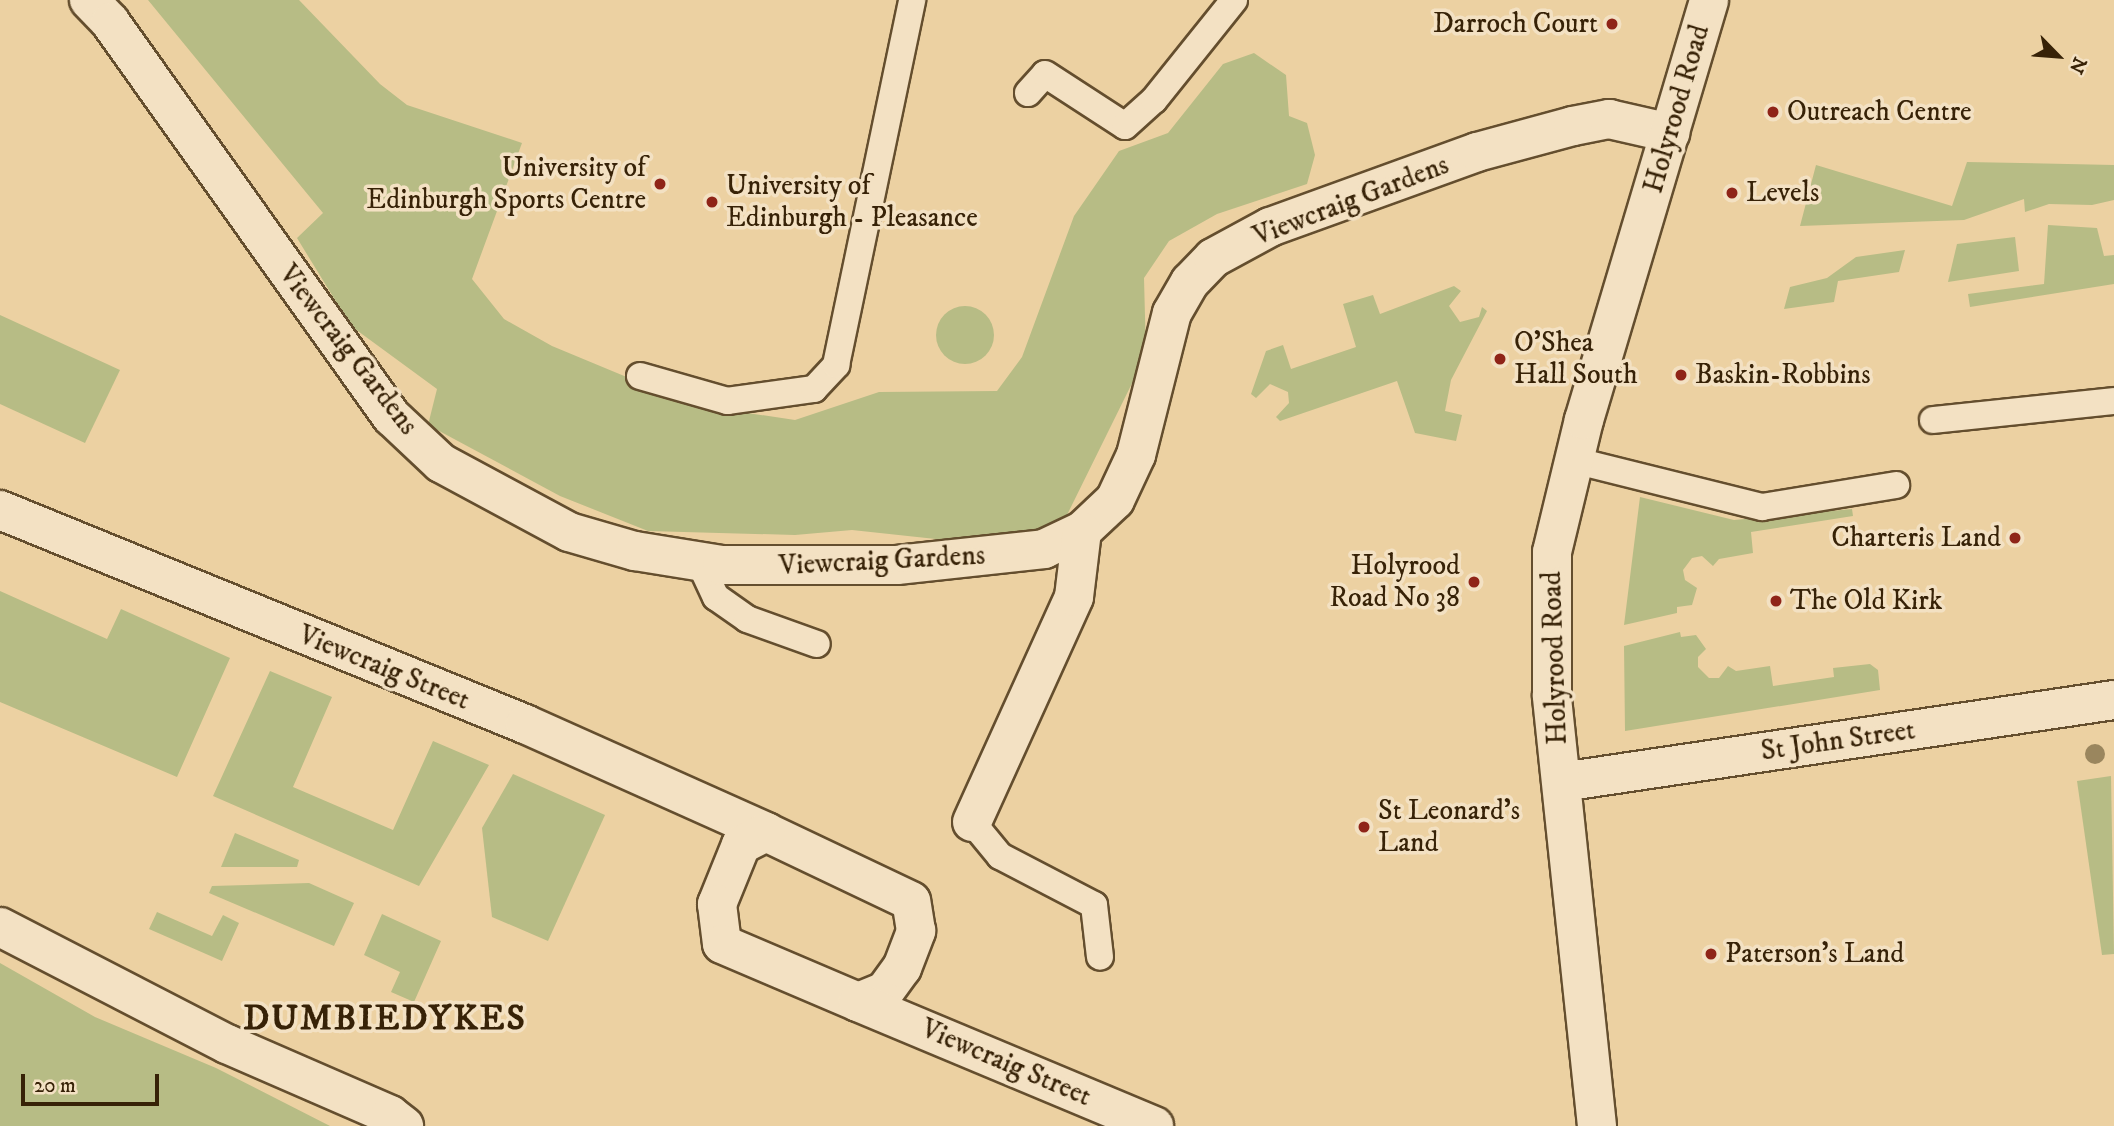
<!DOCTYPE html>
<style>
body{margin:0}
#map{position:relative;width:2114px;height:1126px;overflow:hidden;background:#ecd1a2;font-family:"IM FELL DW Pica",serif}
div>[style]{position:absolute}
.green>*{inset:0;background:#b7bc85}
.round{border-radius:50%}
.roads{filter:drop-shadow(2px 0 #644e2e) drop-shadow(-2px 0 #644e2e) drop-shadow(0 2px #644e2e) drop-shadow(0 -2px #644e2e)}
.lane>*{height:26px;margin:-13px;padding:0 13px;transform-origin:13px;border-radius:13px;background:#f3e1c3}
.street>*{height:38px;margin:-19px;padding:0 19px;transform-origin:19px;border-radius:19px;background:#f3e1c3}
.secondary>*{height:38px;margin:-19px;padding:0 19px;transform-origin:19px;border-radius:19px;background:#f3e1c3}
.trees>*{width:20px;height:20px;margin:-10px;border-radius:50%;background:#9a865e}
.dots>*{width:19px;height:19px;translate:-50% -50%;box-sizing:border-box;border:4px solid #f3e1c3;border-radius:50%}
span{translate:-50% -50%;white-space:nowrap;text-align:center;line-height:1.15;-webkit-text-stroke:7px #f3e1c3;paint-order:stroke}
.poi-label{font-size:28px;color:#372207}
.right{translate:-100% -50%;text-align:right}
.left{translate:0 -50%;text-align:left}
.street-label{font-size:28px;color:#372207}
.district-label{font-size:35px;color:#372207;font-weight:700;letter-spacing:2px}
.north{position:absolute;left:2023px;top:21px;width:70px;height:70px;-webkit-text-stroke:5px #f3e1c3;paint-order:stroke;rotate:115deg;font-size:19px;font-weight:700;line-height:28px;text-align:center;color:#372207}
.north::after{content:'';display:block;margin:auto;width:24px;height:32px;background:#372207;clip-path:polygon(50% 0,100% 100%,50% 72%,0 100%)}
.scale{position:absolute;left:21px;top:1074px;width:138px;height:32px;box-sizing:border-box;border:4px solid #372207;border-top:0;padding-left:9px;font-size:21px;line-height:24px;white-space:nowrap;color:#372207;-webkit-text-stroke:5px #f3e1c3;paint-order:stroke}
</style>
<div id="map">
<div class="green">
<i style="clip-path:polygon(148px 0,299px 0,380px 84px,407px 105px,522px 143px,472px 279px,504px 319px,552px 346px,694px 405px,795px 420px,879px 392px,997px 391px,1022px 357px,1074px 216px,1119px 151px,1168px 133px,1223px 64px,1254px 53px,1286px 75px,1289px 116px,1307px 123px,1315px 155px,1307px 184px,1217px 214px,1169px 241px,1144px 278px,1146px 355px,1067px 515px,1042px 533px,945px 540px,852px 530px,795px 535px,648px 531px,560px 496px,428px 425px,437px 389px,351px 326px,297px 238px,323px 213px)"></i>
<i style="clip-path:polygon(1967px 162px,2114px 165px,2114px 200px,2092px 205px,2049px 204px,2025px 212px,2024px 199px,1964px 220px,1800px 226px,1816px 165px,1952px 206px)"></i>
<i style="clip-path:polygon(2048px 225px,2097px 228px,2104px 256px,2114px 255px,2114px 284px,1970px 307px,1968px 294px,2044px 284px)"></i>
<i style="clip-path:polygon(2015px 237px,2019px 271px,1948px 282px,1957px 244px)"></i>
<i style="clip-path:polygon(1905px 250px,1899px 272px,1838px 281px,1834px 302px,1784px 309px,1790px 287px,1827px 278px,1856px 257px)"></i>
<i style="clip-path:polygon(1454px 286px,1461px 291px,1449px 306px,1460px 322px,1479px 317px,1482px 307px,1487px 311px,1451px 380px,1445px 411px,1462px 415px,1456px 441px,1415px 433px,1397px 381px,1280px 421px,1276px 417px,1289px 403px,1288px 392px,1270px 384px,1256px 398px,1251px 394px,1266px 351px,1283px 345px,1291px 369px,1356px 347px,1343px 304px,1373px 295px,1380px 314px)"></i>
<i class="round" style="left:936px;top:306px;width:58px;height:58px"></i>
<i style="clip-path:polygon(0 315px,120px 370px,85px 443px,0 404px)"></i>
<i style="clip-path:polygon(1640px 497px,1734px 520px,1852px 509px,1853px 516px,1751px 532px,1753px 553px,1719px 559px,1713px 566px,1702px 556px,1692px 558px,1683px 570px,1685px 580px,1697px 588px,1692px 605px,1677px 607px,1677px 613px,1624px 625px)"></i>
<i style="clip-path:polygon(0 591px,107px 639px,121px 609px,230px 658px,177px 777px,0 702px)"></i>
<i style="clip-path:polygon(1680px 632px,1681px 637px,1696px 635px,1706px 649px,1698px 657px,1698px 667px,1709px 678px,1719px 678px,1728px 666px,1736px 671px,1770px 666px,1773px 686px,1834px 677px,1833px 668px,1870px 664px,1878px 670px,1880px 690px,1625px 731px,1624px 646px)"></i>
<i style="clip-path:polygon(270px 671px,332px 697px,293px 787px,393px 830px,433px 741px,489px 765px,419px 886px,213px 796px)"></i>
<i style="clip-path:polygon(513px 774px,605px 815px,548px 941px,492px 917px,482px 828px)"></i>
<i style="clip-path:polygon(2111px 776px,2114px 954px,2102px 955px,2077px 781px)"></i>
<i style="clip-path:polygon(235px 833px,299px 860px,297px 867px,221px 867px)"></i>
<i style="clip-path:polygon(309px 883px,354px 903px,334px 946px,209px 893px,212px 886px)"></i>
<i style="clip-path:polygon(157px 912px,212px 936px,223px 915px,239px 923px,222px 961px,149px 929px)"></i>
<i style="clip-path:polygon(382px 914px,441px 941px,414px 1002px,391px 992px,400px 972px,364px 955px)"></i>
<i style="clip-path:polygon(0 963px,95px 1017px,216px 1068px,330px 1126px,0 1126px)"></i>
</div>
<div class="roads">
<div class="lane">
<i style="left:1028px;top:93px;width:25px;rotate:-48deg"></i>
<i style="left:1045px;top:74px;width:95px;rotate:33deg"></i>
<i style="left:1125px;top:126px;width:39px;rotate:-42deg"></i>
<i style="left:1154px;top:100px;width:128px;rotate:-51.3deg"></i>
<i style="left:640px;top:376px;width:91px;rotate:16deg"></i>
<i style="left:727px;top:401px;width:88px;rotate:-7.9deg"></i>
<i style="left:814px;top:389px;width:33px;rotate:-47deg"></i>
<i style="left:836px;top:365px;width:373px;rotate:-78.2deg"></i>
<i style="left:1933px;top:420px;width:182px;rotate:-6deg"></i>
<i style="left:1573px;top:460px;width:195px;rotate:14deg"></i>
<i style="left:1762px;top:507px;width:136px;rotate:-9.3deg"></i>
<i style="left:699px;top:561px;width:40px;rotate:65deg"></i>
<i style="left:716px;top:597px;width:38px;rotate:35deg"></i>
<i style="left:747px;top:619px;width:74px;rotate:19.7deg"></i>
<i style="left:972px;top:822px;width:44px;rotate:50.5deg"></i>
<i style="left:1000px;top:856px;width:106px;rotate:27.5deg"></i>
<i style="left:1094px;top:905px;width:52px;rotate:83.4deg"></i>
</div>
<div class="street">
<i style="left:89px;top:0;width:30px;rotate:46deg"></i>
<i style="left:110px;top:22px;width:485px;rotate:54.5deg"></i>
<i style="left:392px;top:417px;width:67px;rotate:43.2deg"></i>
<i style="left:441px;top:463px;width:145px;rotate:28.3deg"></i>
<i style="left:569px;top:532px;width:69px;rotate:16.1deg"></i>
<i style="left:635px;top:551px;width:88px;rotate:9.1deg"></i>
<i style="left:722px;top:565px;width:175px"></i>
<i style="left:897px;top:565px;width:148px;rotate:-6.2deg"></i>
<i style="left:1044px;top:549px;width:42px;rotate:-25.3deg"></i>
<i style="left:1082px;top:531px;width:45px;rotate:-43.2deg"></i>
<i style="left:1115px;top:500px;width:50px;rotate:-65deg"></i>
<i style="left:1136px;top:455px;width:146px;rotate:-75.8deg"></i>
<i style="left:1172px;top:313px;width:36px;rotate:-60deg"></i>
<i style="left:1190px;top:282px;width:33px;rotate:-46deg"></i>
<i style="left:1213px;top:258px;width:65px;rotate:-28.5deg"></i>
<i style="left:1270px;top:227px;width:220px;rotate:-19.9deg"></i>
<i style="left:1477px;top:152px;width:99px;rotate:-15.2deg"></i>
<i style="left:1573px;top:126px;width:37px;rotate:-11deg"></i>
<i style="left:1609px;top:119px;width:63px;rotate:12.9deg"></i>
<i style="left:0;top:510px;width:567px;rotate:22.18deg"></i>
<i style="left:525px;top:724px;width:264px;rotate:24.1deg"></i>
<i style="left:1562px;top:782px;width:558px;rotate:-8.45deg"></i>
<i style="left:972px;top:822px;width:247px;rotate:-65.6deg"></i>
<i style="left:1074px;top:597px;width:66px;rotate:-83.1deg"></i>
<i style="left:0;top:927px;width:255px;rotate:27.3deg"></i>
<i style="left:227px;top:1044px;width:178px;rotate:23.5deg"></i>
<i style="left:390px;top:1115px;width:18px;rotate:38deg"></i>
<i style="left:858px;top:1002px;width:29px;rotate:-22deg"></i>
<i style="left:885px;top:991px;width:29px;rotate:-54deg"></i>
<i style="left:902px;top:968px;width:40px;rotate:-69deg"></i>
<i style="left:916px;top:931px;width:30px;rotate:-99deg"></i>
<i style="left:911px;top:901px;width:161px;rotate:-154.6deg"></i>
<i style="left:766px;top:832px;width:28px;rotate:153deg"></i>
<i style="left:741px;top:845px;width:64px;rotate:112.1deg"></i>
<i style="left:717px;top:904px;width:40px;rotate:82.9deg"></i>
<i style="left:722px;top:944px;width:148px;rotate:23.1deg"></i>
<i style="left:858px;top:1002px;width:321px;rotate:22.7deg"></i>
</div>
<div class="secondary">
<i style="left:1597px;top:1126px;width:433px;rotate:-96deg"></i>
<i style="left:1552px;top:695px;width:143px;rotate:-90deg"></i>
<i style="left:1552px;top:552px;width:136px;rotate:-76.4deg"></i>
<i style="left:1584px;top:420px;width:438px;rotate:-73.4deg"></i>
</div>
</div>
<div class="trees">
<i style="left:2095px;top:754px"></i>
</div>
<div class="dots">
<i style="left:1612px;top:24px;background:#8f2418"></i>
<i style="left:1773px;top:112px;background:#8f2418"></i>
<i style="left:660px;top:184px;background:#8f2418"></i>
<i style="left:1732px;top:193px;background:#8f2418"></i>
<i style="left:712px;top:202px;background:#8f2418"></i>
<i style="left:1500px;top:359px;background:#8f2418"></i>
<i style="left:1681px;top:375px;background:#8f2418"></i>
<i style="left:2015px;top:538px;background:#8f2418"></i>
<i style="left:1474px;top:582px;background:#8f2418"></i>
<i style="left:1776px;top:601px;background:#8f2418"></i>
<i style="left:1364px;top:827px;background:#8f2418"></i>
<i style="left:1711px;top:954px;background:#8f2418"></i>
</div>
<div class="poi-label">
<span class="right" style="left:1598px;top:24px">Darroch Court</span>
<span class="left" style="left:1787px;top:112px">Outreach Centre</span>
<span class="right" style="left:646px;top:184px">University of<br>Edinburgh Sports Centre</span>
<span class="left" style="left:726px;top:202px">University of<br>Edinburgh - Pleasance</span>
<span class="left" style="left:1746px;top:193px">Levels</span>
<span class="left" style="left:1514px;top:359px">O'Shea<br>Hall South</span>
<span class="left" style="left:1695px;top:375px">Baskin-Robbins</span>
<span class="right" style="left:2001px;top:538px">Charteris Land</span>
<span class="right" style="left:1460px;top:582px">Holyrood<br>Road No 38</span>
<span class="left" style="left:1790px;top:601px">The Old Kirk</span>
<span class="left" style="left:1378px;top:827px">St Leonard's<br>Land</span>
<span class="left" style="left:1725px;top:954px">Paterson's Land</span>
</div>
<div class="street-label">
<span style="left:1677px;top:109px;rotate:-74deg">Holyrood Road</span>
<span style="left:1351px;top:201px;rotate:-21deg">Viewcraig Gardens</span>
<span style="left:348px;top:350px;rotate:52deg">Viewcraig Gardens</span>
<span style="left:882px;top:561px;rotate:-3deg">Viewcraig Gardens</span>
<span style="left:1555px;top:658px;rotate:-92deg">Holyrood Road</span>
<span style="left:384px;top:668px;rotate:22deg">Viewcraig Street</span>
<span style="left:1838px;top:741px;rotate:-8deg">St John Street</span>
<span style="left:1006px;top:1063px;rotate:23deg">Viewcraig Street</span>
</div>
<div class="district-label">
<span style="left:385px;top:1019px">DUMBIEDYKES</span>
</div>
<div class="north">N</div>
<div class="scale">20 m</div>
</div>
